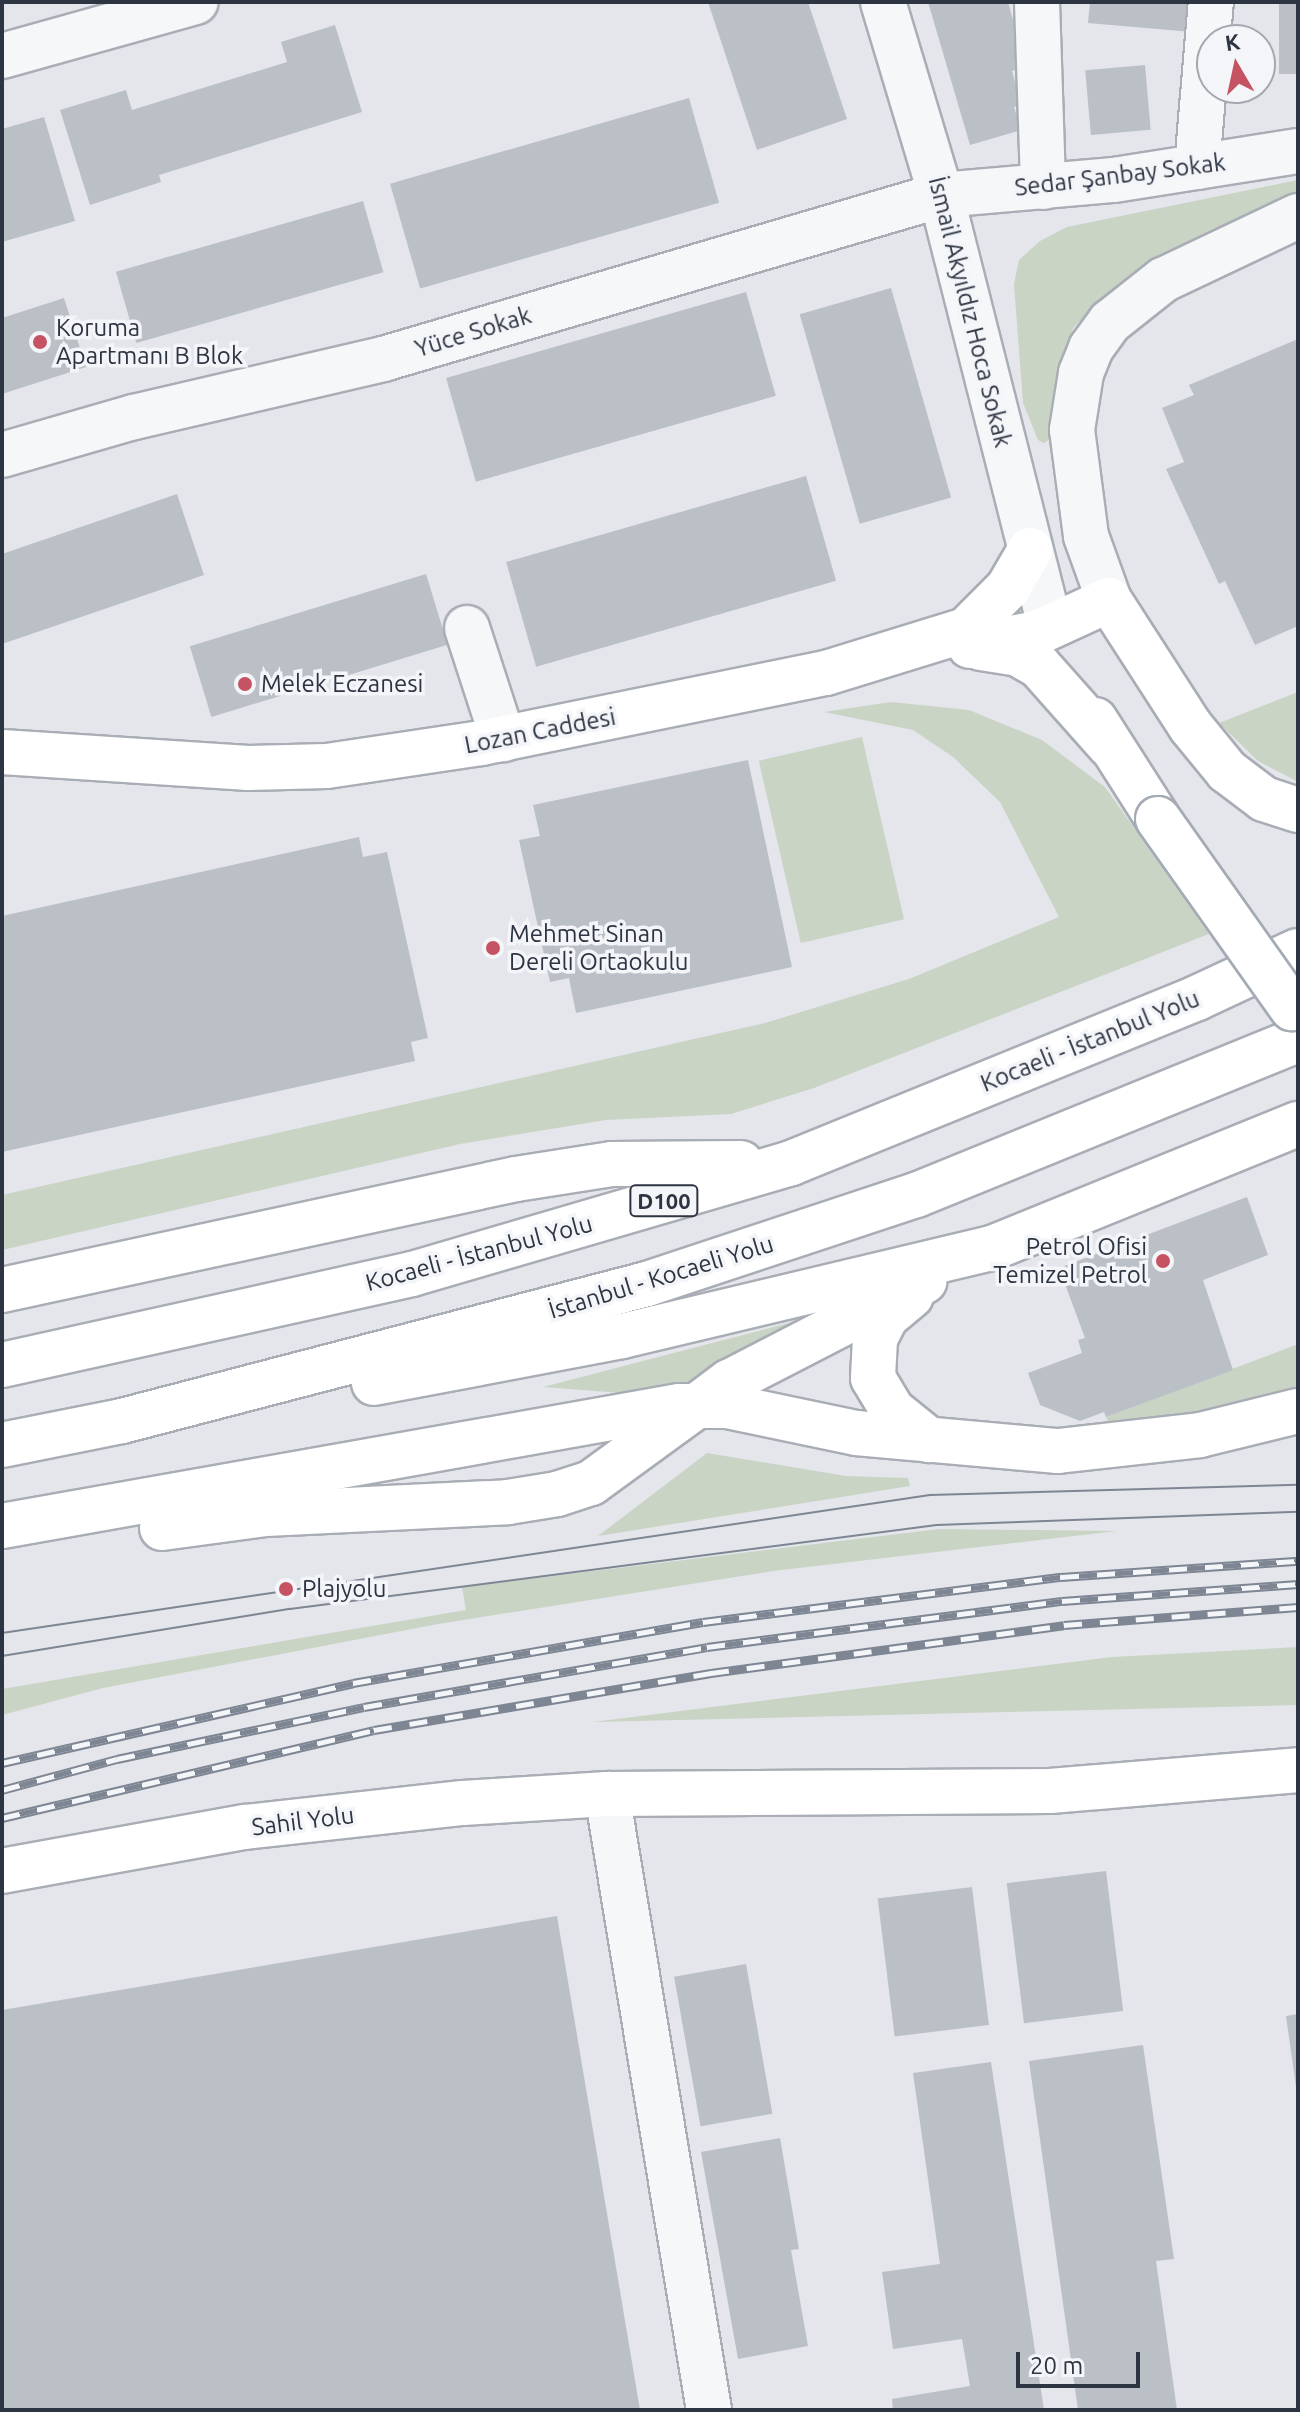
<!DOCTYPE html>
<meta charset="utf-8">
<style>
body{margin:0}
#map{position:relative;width:1300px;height:2412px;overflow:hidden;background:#e4e6eb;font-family:Ubuntu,sans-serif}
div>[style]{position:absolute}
.green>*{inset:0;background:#c9d4c5;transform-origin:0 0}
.building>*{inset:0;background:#bbc0c7;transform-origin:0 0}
.roads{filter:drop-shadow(2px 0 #a9adb5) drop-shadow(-2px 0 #a9adb5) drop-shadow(0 2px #a9adb5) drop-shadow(0 -2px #a9adb5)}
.minor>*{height:44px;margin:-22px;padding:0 22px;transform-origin:22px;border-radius:22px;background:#f6f7f9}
.major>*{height:44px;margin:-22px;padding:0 22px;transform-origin:22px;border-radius:22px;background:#fff}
.highway>*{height:44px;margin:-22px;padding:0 22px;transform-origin:22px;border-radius:22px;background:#fff}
.tram>*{height:2px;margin:-1px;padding:0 1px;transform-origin:1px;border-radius:1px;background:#7e8693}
.rail>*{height:9px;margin-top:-4.5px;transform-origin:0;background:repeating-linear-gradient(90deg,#f3f5f8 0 18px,#7e8693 0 36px);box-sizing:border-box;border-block:2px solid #7e8693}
.bridges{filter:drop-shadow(2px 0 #a4abb5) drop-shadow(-2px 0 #a4abb5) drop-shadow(0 2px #a4abb5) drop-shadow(0 -2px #a4abb5)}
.major-bridge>*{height:44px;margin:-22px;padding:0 22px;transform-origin:22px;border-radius:22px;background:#fff}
.dots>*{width:22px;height:22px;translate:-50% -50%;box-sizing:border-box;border:4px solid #f3f5f8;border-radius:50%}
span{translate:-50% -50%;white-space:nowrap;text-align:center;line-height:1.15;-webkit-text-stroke:7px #f3f5f8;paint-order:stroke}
.shield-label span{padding:2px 6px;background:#f3f5f8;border:2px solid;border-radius:6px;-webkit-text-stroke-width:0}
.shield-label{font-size:22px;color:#2d3442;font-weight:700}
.street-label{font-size:24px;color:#2d3442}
.poi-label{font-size:24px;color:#2d3442}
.left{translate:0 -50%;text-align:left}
.right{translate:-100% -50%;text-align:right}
.frame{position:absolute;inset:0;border:4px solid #2d3442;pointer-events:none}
.north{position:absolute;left:1196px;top:24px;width:80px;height:80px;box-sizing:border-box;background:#f3f5f8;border:2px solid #a4a8af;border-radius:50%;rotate:351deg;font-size:22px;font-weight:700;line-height:32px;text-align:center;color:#2d3442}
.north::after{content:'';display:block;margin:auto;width:28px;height:36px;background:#c55363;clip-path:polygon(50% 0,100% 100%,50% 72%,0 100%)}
.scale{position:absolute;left:1016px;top:2352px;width:124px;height:36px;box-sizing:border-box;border:4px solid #2d3442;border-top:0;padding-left:10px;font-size:24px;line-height:28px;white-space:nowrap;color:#2d3442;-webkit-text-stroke:6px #f3f5f8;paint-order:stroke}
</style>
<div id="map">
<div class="green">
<i style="clip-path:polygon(1298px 180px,1298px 196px,1107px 293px,1073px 328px,1053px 399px,1053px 437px,1044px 443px,1038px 440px,1023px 403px,1014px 284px,1019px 260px,1040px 241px,1067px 227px)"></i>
<i style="clip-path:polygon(1298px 692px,1298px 782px,1258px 761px,1219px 723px)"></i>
<i style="clip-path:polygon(891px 702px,969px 710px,1042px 740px,1105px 787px,1209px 934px,814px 1088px,731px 1114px,606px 1120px,460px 1144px,2px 1250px,2px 1195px,765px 1023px,909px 979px,1059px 917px,1000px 802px,953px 757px,913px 730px,824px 712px)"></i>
<i style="left:862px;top:737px;width:187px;height:106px;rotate:77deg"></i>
<i style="clip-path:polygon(831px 1312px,687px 1398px,543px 1387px)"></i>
<i style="clip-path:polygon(1298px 1344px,1298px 1392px,1113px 1432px,1106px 1417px)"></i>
<i style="clip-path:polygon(707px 1453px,846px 1476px,908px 1478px,910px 1486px,598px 1536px)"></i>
<i style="clip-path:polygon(939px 1529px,1117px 1531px,773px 1571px,438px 1624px,103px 1688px,2px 1715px,2px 1689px,466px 1610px,462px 1587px)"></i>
<i style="clip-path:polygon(1298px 1647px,1298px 1705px,593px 1722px,1112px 1657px)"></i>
</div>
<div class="building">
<i style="clip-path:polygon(708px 2px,808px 2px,847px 119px,757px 150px)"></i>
<i style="clip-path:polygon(928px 2px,1008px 2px,1026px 66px,1012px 71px,1021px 105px,1014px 107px,1021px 130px,970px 145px)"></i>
<i style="clip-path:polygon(1090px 2px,1195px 2px,1192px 32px,1088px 23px)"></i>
<i style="left:1279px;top:3px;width:19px;height:71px"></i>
<i style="clip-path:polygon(335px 25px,362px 112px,159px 175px,161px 182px,90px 205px,60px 110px,126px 90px,132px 110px,287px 62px,281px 42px)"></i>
<i style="left:1145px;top:65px;width:65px;height:60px;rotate:85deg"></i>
<i style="left:689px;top:98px;width:109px;height:311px;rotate:74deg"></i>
<i style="clip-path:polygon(44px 117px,75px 221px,2px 242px,2px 129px)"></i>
<i style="left:363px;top:201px;width:74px;height:257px;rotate:74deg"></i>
<i style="left:891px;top:288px;width:218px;height:95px;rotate:74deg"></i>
<i style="left:746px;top:292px;width:108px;height:312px;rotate:74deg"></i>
<i style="clip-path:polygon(64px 298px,86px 367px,2px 394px,2px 318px)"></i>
<i style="clip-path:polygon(1298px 339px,1298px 626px,1255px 645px,1225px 581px,1219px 584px,1166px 469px,1184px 462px,1162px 408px,1194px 395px,1189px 385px)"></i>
<i style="left:806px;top:476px;width:109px;height:312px;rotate:74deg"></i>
<i style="clip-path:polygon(177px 494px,204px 575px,2px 644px,2px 554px)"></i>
<i style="left:426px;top:574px;width:74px;height:247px;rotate:73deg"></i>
<i style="clip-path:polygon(748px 760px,792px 967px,576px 1013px,569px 978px,550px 982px,519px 840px,540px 836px,533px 805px)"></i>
<i style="clip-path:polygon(359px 837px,363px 857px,387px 852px,428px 1038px,411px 1042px,415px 1061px,2px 1152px,2px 916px)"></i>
<i style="clip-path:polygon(1247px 1197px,1268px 1255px,1203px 1280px,1233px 1370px,1106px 1417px,1104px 1412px,1080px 1421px,1040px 1405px,1028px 1373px,1082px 1353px,1078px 1340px,1085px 1338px,1059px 1268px)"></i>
<i style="left:1106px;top:1871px;width:141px;height:100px;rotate:83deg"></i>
<i style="left:972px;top:1887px;width:139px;height:95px;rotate:83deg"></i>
<i style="clip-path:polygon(557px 1916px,640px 2410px,2px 2410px,2px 2010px)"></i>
<i style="left:746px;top:1964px;width:152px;height:73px;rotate:80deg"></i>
<i style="clip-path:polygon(1298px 2014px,1298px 2087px,1296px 2087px,1286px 2016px)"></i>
<i style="clip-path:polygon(1143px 2045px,1174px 2259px,1156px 2261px,1177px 2410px,1078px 2410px,1029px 2061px)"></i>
<i style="clip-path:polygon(991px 2062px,1044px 2410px,893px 2410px,892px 2399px,970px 2386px,962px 2339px,893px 2349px,882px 2272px,940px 2264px,913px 2073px)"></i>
<i style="clip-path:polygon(780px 2138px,799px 2249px,791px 2250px,808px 2346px,738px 2359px,701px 2152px)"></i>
</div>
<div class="roads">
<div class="minor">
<i style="left:883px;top:2px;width:202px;rotate:73.3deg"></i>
<i style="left:941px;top:195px;width:441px;rotate:75.8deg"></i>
<i style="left:1037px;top:2px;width:185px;rotate:88.1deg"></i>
<i style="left:2px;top:56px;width:201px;rotate:-15.6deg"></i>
<i style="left:1197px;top:167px;width:166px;rotate:-85.2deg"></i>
<i style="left:2px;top:455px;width:137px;rotate:-16.1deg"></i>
<i style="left:134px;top:417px;width:256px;rotate:-13.1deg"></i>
<i style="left:383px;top:359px;width:582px;rotate:-16.38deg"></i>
<i style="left:941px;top:195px;width:174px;rotate:-5deg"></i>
<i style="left:1114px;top:180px;width:186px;rotate:-9deg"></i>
<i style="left:1109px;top:600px;width:68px;rotate:-109.8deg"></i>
<i style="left:1086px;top:536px;width:107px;rotate:-97.5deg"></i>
<i style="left:1072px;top:430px;width:58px;rotate:-81deg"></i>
<i style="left:1081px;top:373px;width:27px;rotate:-68deg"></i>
<i style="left:1091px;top:348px;width:32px;rotate:-54deg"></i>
<i style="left:1110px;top:322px;width:68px;rotate:-38.4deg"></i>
<i style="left:1163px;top:280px;width:149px;rotate:-25.4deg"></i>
<i style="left:467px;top:628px;width:117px;rotate:72deg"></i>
<i style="left:607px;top:1794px;width:624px;rotate:80.6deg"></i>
</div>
<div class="major">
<i style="left:970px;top:646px;width:68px;rotate:-11deg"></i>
<i style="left:1037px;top:633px;width:79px;rotate:-24.6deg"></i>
<i style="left:1109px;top:600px;width:151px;rotate:57.2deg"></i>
<i style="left:1191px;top:727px;width:57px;rotate:50.7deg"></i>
<i style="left:1227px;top:771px;width:46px;rotate:37.1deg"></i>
<i style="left:1264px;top:799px;width:36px;rotate:18deg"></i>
<i style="left:981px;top:648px;width:37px;rotate:9deg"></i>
<i style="left:1018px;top:654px;width:24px;rotate:30deg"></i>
<i style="left:1039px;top:666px;width:107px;rotate:48.4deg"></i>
<i style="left:1095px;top:720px;width:117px;rotate:57.5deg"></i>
<i style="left:2px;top:752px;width:247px;rotate:3.7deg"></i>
<i style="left:248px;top:768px;width:79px;rotate:-1.5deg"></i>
<i style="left:327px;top:766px;width:156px;rotate:-8.5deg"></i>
<i style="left:481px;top:743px;width:352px;rotate:-11.5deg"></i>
<i style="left:826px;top:673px;width:146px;rotate:-17.1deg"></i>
<i style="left:966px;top:630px;width:59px;rotate:-45deg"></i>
<i style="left:1008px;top:588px;width:44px;rotate:-59.9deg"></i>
<i style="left:2px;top:1526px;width:688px;rotate:-10.05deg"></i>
<i style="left:679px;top:1406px;width:48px"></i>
<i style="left:727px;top:1406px;width:132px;rotate:11.8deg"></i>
<i style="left:856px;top:1433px;width:203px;rotate:5.1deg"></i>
<i style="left:1058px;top:1451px;width:143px;rotate:-6.4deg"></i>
<i style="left:1200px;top:1435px;width:101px;rotate:-13.8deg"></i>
<i style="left:162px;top:1528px;width:105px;rotate:-7.7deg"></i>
<i style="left:266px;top:1514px;width:242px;rotate:-2.8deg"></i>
<i style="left:508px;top:1502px;width:50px;rotate:-9.3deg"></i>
<i style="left:557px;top:1494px;width:36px;rotate:-18deg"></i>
<i style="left:591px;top:1483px;width:132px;rotate:-36.1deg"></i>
<i style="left:2px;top:1871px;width:247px;rotate:-10.3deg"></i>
<i style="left:245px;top:1827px;width:219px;rotate:-6.3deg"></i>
<i style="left:463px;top:1803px;width:144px;rotate:-3.6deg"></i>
<i style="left:607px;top:1794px;width:443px;rotate:-0.4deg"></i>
<i style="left:1050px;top:1791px;width:249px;rotate:-4.8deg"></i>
</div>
<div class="highway">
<i style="left:2px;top:1290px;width:526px;rotate:-12.19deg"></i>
<i style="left:516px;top:1179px;width:97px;rotate:-8.9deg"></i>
<i style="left:612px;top:1164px;width:129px;rotate:-0.4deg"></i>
<i style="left:911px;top:1296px;width:33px;rotate:140deg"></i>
<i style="left:886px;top:1317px;width:25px;rotate:117deg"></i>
<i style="left:875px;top:1339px;width:39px;rotate:93deg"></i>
<i style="left:873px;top:1378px;width:37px;rotate:59deg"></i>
<i style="left:892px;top:1410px;width:48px;rotate:39deg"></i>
<i style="left:2px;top:1365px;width:420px;rotate:-12.5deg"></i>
<i style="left:412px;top:1274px;width:395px;rotate:-16.3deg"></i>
<i style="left:791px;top:1163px;width:438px;rotate:-22.1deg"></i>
<i style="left:1197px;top:998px;width:111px;rotate:-25deg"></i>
<i style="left:374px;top:1383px;width:252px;rotate:-10.7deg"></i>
<i style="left:622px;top:1336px;width:380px;rotate:-13.4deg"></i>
<i style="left:992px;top:1248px;width:330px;rotate:-22.1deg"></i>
<i style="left:698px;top:1405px;width:39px;rotate:-37deg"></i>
<i style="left:729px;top:1382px;width:220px;rotate:-27.3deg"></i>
<i style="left:2px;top:1445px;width:122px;rotate:-11.3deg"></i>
<i style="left:122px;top:1421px;width:543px;rotate:-14.63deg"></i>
<i style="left:647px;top:1284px;width:283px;rotate:-18.3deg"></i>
<i style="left:916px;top:1195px;width:412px;rotate:-22.1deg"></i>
</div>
</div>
<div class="tram">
<i style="left:2px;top:1633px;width:938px;rotate:-8.46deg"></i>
<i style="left:930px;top:1495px;width:368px;rotate:-1.6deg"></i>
<i style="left:2px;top:1656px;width:292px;rotate:-9.3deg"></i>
<i style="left:290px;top:1609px;width:652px;rotate:-7.4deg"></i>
<i style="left:937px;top:1525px;width:361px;rotate:-2.1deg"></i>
</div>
<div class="rail">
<i style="left:2px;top:1763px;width:360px;rotate:-12.8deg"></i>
<i style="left:353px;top:1683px;width:355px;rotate:-9.9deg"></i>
<i style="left:703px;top:1622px;width:361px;rotate:-7.2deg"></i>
<i style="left:1061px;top:1577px;width:238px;rotate:-3.9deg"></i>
<i style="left:2px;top:1790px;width:119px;rotate:-15.1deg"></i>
<i style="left:117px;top:1759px;width:252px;rotate:-11.9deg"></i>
<i style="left:364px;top:1707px;width:348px;rotate:-9.9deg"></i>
<i style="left:707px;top:1647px;width:358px;rotate:-7.4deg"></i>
<i style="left:1062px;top:1601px;width:237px;rotate:-4.1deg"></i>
<i style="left:2px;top:1818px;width:382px;rotate:-13.3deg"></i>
<i style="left:374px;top:1730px;width:342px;rotate:-9.6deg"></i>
<i style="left:711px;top:1673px;width:356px;rotate:-7.7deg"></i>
<i style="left:1064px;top:1625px;width:235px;rotate:-4.4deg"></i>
</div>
<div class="bridges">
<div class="major-bridge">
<i style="left:1158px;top:819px;width:232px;rotate:54.7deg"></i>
</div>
</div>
<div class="dots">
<i style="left:40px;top:342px;background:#c55363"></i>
<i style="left:245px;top:684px;background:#c55363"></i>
<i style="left:493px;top:948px;background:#c55363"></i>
<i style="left:1163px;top:1261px;background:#c55363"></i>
<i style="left:286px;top:1589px;background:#c55363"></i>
</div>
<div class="shield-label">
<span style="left:664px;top:1201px">D100</span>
</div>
<div class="street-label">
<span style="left:1120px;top:175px;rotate:-7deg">Sedar Şanbay Sokak</span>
<span style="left:970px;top:312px;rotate:76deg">İsmail Akyıldız Hoca Sokak</span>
<span style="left:473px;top:332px;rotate:-17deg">Yüce Sokak</span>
<span style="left:540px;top:731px;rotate:-11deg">Lozan Caddesi</span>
<span style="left:1090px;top:1041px;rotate:-22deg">Kocaeli - İstanbul Yolu</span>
<span style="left:479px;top:1253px;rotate:-15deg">Kocaeli - İstanbul Yolu</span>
<span style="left:661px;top:1277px;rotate:-17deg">İstanbul - Kocaeli Yolu</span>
<span style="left:303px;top:1821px;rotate:-7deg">Sahil Yolu</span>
</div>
<div class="poi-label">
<span class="left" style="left:56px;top:342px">Koruma<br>Apartmanı B Blok</span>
<span class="left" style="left:261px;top:684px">Melek Eczanesi</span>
<span class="left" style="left:509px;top:948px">Mehmet Sinan<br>Dereli Ortaokulu</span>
<span class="right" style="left:1147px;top:1261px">Petrol Ofisi<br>Temizel Petrol</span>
<span class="left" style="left:302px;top:1589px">Plajyolu</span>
</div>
<div class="frame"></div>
<div class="north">K</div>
<div class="scale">20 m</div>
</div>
